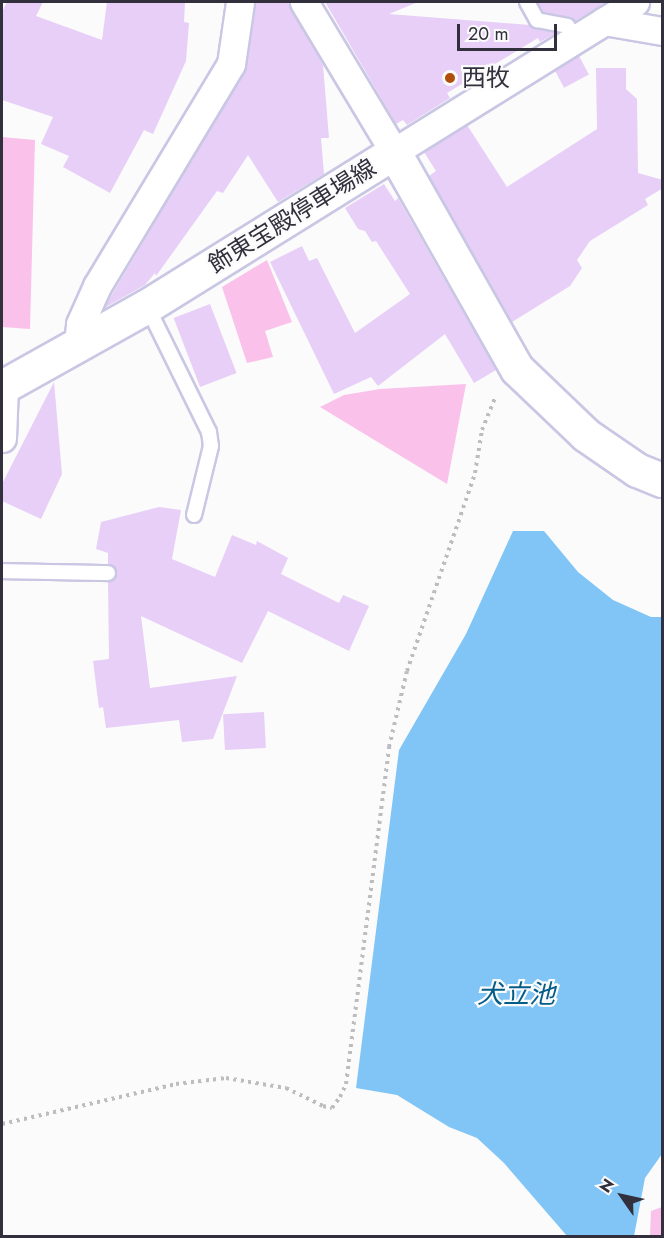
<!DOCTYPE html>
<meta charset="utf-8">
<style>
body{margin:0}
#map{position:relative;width:664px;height:1238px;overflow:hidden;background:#fbfbfb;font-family:Jost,"Noto Sans JP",sans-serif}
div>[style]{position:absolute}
.green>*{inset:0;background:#fac1eb}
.water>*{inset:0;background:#80c5f5}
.building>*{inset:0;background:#e7cff7;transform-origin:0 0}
.path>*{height:4px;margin-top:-2px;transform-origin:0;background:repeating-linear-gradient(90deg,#bdbdc0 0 3px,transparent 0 7.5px)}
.roads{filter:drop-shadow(2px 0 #c9c7e4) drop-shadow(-2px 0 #c9c7e4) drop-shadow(0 2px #c9c7e4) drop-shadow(0 -2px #c9c7e4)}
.service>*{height:14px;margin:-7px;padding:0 7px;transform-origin:7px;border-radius:7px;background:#fff}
.minor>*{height:27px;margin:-13.5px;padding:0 13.5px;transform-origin:13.5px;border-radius:13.5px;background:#fff}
.secondary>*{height:33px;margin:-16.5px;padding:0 16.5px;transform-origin:16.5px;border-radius:16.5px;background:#fff}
.dots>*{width:16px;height:16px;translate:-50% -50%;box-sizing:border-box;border:3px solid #fbfbfb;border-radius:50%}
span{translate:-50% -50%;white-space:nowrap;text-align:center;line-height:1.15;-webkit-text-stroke:4.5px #fbfbfb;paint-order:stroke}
.poi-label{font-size:24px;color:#31303c}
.left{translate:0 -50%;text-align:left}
.street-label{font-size:24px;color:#31303c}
.water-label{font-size:26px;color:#045c89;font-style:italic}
.frame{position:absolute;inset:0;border:3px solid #31303c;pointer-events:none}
.north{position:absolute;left:592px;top:1166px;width:60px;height:60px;-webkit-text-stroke:4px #fbfbfb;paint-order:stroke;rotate:304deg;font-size:16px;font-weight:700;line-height:24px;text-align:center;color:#31303c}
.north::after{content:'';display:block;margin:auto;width:21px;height:27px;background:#31303c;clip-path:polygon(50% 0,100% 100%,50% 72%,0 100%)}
.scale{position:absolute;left:457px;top:24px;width:100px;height:27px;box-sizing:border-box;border:3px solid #31303c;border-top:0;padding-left:8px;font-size:18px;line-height:21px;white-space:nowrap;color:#31303c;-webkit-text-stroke:4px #fbfbfb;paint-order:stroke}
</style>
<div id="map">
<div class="green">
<i style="clip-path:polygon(2px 137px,35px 140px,30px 329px,2px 327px)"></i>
<i style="clip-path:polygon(267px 260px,292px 322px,265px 331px,273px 357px,247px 363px,222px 287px)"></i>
<i style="clip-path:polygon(466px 384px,447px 484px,320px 407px,344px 395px,380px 389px)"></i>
<i style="clip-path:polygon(662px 1207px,662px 1236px,650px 1236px,651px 1211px)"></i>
</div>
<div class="water">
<i style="clip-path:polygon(513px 531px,544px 531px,578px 572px,613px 600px,651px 617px,662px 617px,662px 1154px,645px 1178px,634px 1236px,567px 1236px,504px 1163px,477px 1138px,449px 1127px,397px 1095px,356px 1088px,399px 750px,466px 634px)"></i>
</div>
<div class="building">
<i style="clip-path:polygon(7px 2px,43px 2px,36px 16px,102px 40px,107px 2px,185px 2px,184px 22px,189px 23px,186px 61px,153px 134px,144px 130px,110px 193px,63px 167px,69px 156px,41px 144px,53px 117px,2px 100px,2px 12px)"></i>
<i style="clip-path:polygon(256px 2px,288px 2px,323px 65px,329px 138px,321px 138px,324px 174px,278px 202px,248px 155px,223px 193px,217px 191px,156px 276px,155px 273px,145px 285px,104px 308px,244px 72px)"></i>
<i style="clip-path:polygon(325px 2px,418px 2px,389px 14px,530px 25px,556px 33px,540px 42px,538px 38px,447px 93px,450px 98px,407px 125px,403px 120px,396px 124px)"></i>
<i style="clip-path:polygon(537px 2px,606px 2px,575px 21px,543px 12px)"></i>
<i style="left:579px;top:56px;width:21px;height:28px;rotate:62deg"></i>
<i style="clip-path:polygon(596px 68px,626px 68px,626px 89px,637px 99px,638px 173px,663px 180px,663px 188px,645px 199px,648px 205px,590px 241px,577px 260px,582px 268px,570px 286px,512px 322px,429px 176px,436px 171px,424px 152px,467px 125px,507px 187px,597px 129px)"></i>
<i style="clip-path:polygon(384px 184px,395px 201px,398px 198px,496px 370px,474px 383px,445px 334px,378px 386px,371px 377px,334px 394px,270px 262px,302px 246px,309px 261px,317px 258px,355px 333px,410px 294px,376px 241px,372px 242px,365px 231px,358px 229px,345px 208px)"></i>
<i style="left:210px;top:304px;width:74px;height:39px;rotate:69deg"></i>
<i style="clip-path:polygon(54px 382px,62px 474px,41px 519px,2px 501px,2px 484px)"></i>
<i style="clip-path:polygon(159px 507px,181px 510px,172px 559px,215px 577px,232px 535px,256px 545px,257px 541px,288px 558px,281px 574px,339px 603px,343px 595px,369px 606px,349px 651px,268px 611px,242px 663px,141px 616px,150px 688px,237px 676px,213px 739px,182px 742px,179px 720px,106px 728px,103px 707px,99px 708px,93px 661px,109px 659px,108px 582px,117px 573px,108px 564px,108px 553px,96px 549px,101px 522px)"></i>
<i style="left:264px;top:712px;width:36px;height:41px;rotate:87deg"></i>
</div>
<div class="path">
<i style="left:2px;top:1124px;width:179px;rotate:-12.9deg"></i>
<i style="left:176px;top:1084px;width:50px;rotate:-6.8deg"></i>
<i style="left:226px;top:1078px;width:61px;rotate:9.5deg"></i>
<i style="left:286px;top:1088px;width:41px;rotate:25.9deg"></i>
<i style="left:323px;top:1106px;width:9px;rotate:13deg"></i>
<i style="left:332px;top:1108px;width:14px;rotate:-54deg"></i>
<i style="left:340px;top:1097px;width:14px;rotate:-65deg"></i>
<i style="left:346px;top:1084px;width:340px;rotate:-82.7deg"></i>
<i style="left:389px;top:747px;width:78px;rotate:-76.7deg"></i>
<i style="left:407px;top:671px;width:209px;rotate:-71deg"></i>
<i style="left:475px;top:473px;width:44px;rotate:-80.8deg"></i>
<i style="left:482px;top:430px;width:37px;rotate:-68deg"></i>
</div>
<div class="roads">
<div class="service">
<i style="left:527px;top:2px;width:21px;rotate:61deg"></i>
<i style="left:537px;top:20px;width:31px;rotate:11deg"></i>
<i style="left:567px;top:26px;width:16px;rotate:50deg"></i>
<i style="left:147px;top:306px;width:140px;rotate:63.8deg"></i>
<i style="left:209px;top:432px;width:14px;rotate:82deg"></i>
<i style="left:211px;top:446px;width:71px;rotate:103.8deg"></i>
<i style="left:2px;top:571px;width:106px;rotate:1.1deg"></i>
</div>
<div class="minor">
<i style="left:304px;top:2px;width:175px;rotate:59deg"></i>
<i style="left:394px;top:152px;width:284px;rotate:-31.9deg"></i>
<i style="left:604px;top:21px;width:59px;rotate:9.8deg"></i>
<i style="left:78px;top:344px;width:20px;rotate:-84deg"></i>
<i style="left:80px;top:324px;width:42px;rotate:-65.9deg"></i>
<i style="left:97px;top:286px;width:259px;rotate:-58.9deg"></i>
<i style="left:231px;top:64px;width:63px;rotate:-81.7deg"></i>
<i style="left:2px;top:438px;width:51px;rotate:-87.8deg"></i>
</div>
<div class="secondary">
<i style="left:2px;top:387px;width:166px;rotate:-29.2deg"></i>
<i style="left:147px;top:306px;width:291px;rotate:-31.9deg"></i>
<i style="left:394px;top:152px;width:249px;rotate:60.5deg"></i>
<i style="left:517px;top:369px;width:95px;rotate:43.7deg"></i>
<i style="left:586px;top:435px;width:62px;rotate:34.5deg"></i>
<i style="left:637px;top:470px;width:27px;rotate:22deg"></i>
</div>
</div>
<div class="dots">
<i style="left:450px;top:78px;background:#b04f0d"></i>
</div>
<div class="poi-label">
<span class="left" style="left:462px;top:78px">西牧</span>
</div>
<div class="street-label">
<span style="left:292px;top:216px;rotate:-32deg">飾東宝殿停車場線</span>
</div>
<div class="water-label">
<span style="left:516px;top:995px">犬立池</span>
</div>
<div class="frame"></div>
<div class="north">N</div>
<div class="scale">20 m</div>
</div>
